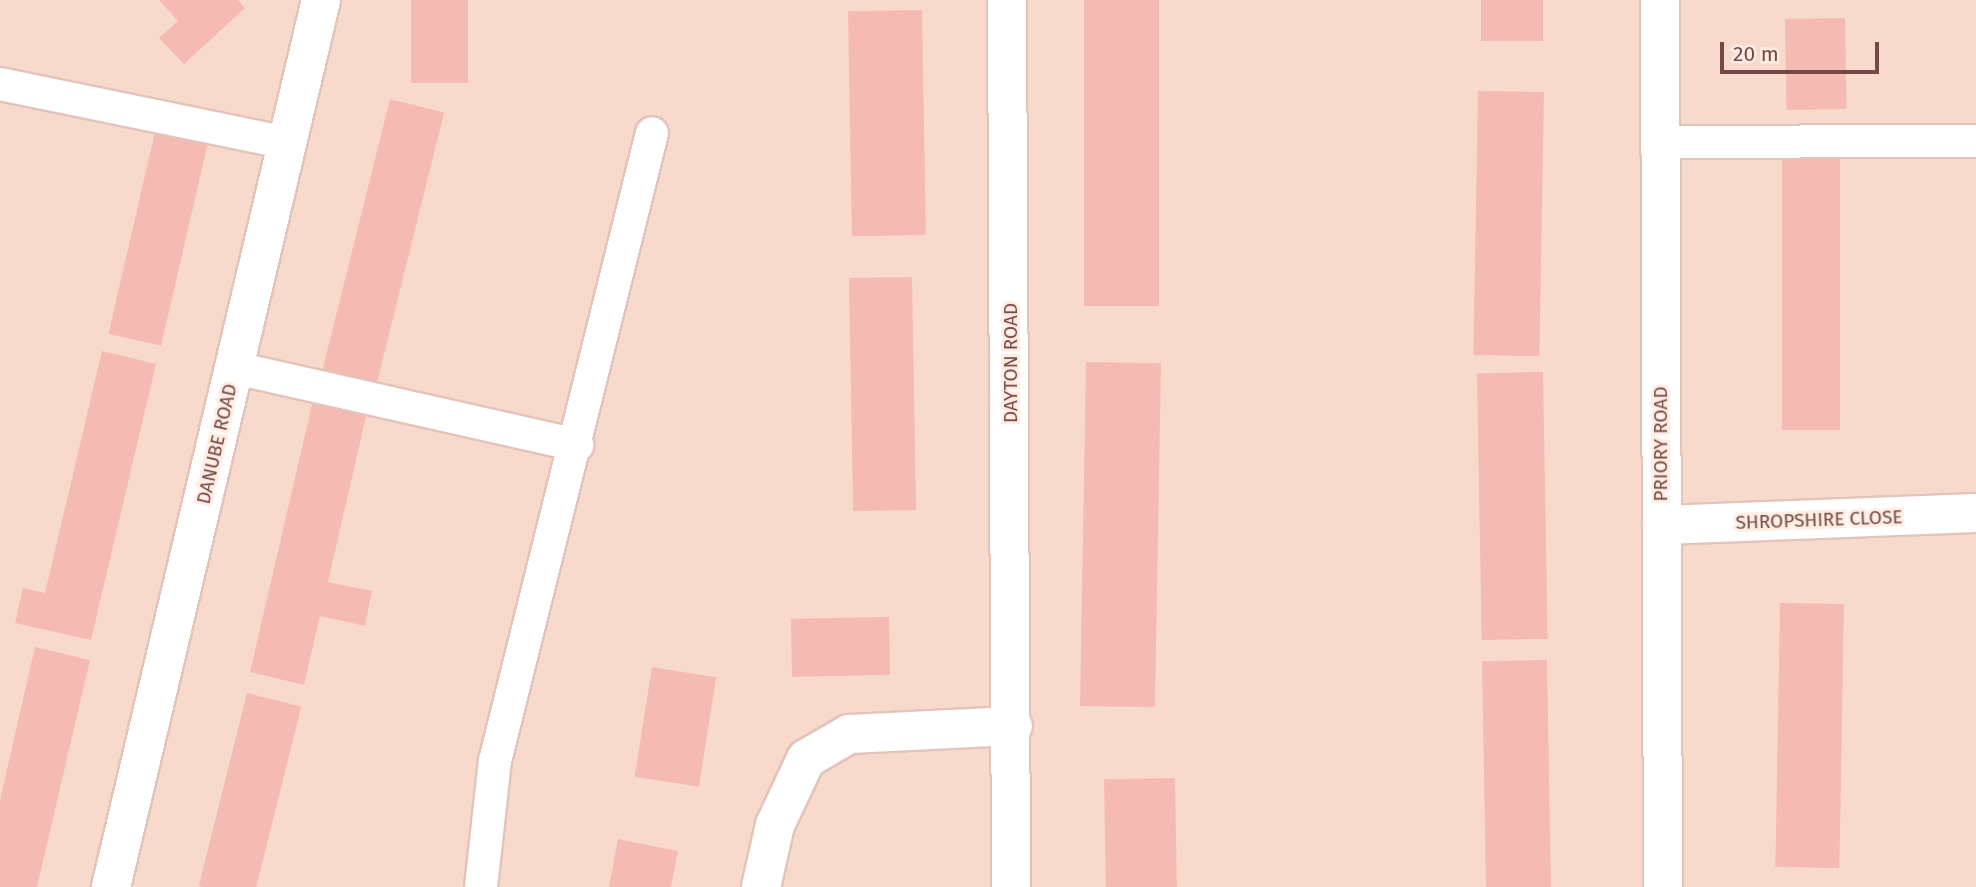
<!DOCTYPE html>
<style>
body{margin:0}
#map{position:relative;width:1976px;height:887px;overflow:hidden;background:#fee8dc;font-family:"Fira Sans",sans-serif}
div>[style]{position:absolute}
.residential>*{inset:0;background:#f8dacd;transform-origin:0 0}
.building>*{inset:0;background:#f5bbb2;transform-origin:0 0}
.roads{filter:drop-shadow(2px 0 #e4c3bb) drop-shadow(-2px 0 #e4c3bb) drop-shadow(0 2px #e4c3bb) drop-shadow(0 -2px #e4c3bb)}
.lane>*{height:32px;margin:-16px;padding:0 16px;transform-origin:16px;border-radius:16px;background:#fff}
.street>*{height:38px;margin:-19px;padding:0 19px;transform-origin:19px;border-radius:19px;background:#fff}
.secondary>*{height:38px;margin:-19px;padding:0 19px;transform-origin:19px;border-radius:19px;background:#fff}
span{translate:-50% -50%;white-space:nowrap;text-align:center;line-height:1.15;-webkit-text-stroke:6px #ffede4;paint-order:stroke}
.street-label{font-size:19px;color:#744844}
.scale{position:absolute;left:1720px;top:42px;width:159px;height:32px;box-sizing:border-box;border:4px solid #744844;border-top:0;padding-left:9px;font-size:21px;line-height:24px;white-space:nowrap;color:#744844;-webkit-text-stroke:5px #ffede4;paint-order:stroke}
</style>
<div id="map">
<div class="residential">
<i style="left:0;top:0;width:1976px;height:887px"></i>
</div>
<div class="building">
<i style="clip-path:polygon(159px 0,238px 0,245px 8px,184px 64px,159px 38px,178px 21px)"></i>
<i style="left:411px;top:0;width:57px;height:83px"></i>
<i style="left:1084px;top:0;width:75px;height:306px"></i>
<i style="left:1481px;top:0;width:62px;height:41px"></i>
<i style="left:922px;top:10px;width:225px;height:74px;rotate:89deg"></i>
<i style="left:1845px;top:18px;width:91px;height:60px;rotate:89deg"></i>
<i style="left:1478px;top:91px;width:66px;height:264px;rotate:1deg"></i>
<i style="left:390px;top:99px;width:56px;height:283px;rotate:14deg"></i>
<i style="left:155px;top:132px;width:54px;height:207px;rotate:13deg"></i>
<i style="left:1782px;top:155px;width:58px;height:275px"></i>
<i style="left:912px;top:277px;width:233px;height:63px;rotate:89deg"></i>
<i style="clip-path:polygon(102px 351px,156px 364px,91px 640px,15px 623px,23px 588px,45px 593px)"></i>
<i style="left:1086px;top:362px;width:75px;height:344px;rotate:1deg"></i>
<i style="left:1543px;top:372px;width:267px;height:66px;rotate:89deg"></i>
<i style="clip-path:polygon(314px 396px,368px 408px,328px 582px,372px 591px,365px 626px,320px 616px,304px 685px,250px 672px)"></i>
<i style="left:1780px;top:603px;width:64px;height:264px;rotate:1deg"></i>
<i style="left:889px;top:617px;width:58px;height:98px;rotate:89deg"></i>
<i style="clip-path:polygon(35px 647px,90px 660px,37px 887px,0 887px,0 800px)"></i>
<i style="left:1547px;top:660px;width:227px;height:65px;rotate:89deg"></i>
<i style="left:652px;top:667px;width:65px;height:111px;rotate:9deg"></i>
<i style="left:247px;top:693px;width:56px;height:199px;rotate:14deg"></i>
<i style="left:1175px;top:778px;width:109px;height:71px;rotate:89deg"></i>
<i style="clip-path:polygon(618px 839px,678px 851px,671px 887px,609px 887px)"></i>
</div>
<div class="roads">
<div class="lane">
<i style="left:0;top:84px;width:294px;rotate:11.6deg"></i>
<i style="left:1660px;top:142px;width:316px;rotate:-0.2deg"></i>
<i style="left:235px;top:368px;width:351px;rotate:12.7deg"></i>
<i style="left:481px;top:887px;width:127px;rotate:-83.7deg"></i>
<i style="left:495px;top:761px;width:647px;rotate:-75.96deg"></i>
</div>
<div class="street">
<i style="left:1007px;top:0;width:887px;rotate:89.74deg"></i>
<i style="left:1662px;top:525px;width:314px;rotate:-2.2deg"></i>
<i style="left:111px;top:887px;width:912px;rotate:-76.68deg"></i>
<i style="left:761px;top:887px;width:64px;rotate:-77.3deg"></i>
<i style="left:775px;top:825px;width:73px;rotate:-64.8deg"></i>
<i style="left:806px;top:759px;width:50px;rotate:-30.2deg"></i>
<i style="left:849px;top:734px;width:164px;rotate:-2.8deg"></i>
</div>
<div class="secondary">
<i style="left:1660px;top:0;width:887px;rotate:89.81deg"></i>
</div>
</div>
<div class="street-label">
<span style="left:1011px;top:363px;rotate:-90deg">DAYTON ROAD</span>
<span style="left:217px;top:444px;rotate:-77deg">DANUBE ROAD</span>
<span style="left:1661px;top:444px;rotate:-90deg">PRIORY ROAD</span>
<span style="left:1819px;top:520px;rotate:-2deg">SHROPSHIRE CLOSE</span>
</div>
<div class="scale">20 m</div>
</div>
